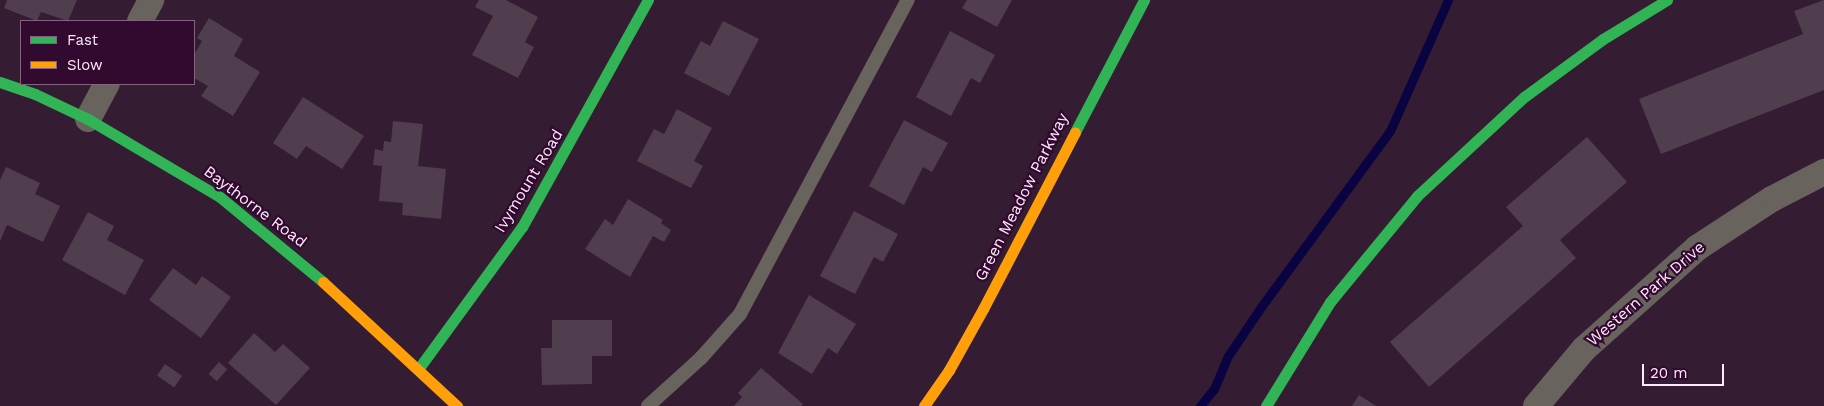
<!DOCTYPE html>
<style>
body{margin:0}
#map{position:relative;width:1824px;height:406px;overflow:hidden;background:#341d32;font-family:"Work Sans",sans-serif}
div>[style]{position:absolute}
.stream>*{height:9px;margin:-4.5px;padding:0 4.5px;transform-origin:4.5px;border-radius:4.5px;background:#090341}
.building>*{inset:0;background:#503d4e;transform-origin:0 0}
.lane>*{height:14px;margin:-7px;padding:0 7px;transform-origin:7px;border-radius:7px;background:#69635e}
.street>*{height:26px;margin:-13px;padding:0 13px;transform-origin:13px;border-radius:13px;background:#69635e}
.fast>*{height:11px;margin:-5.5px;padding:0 5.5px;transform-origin:5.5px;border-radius:5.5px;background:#30b455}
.slow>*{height:11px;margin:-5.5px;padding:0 5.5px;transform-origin:5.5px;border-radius:5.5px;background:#ff9f0a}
span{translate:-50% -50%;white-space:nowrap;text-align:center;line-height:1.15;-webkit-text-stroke:4.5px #32092f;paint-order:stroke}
.street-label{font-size:16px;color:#fee9fb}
.legend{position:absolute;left:20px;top:20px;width:175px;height:65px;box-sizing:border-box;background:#32092f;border:1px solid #846381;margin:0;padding:6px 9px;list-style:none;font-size:15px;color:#fee9fb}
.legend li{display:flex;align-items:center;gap:10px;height:25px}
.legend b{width:25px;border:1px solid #846381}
.scale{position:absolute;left:1642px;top:364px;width:82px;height:22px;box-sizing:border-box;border:2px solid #fee9fb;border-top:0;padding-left:6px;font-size:15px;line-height:18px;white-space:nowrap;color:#fee9fb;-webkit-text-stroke:4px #32092f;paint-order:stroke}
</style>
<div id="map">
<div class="stream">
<i style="left:1200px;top:406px;width:22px;rotate:-51deg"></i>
<i style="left:1214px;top:389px;width:36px;rotate:-67deg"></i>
<i style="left:1228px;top:356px;width:59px;rotate:-56deg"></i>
<i style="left:1261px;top:307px;width:218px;rotate:-53.8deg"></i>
<i style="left:1390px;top:131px;width:143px;rotate:-66.1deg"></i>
</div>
<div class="building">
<i style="clip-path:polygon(7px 0,77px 0,68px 21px,41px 12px,37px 21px,4px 8px)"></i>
<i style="clip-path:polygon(479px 0,506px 0,538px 17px,525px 42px,534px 47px,518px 78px,472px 55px,493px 16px,475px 7px)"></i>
<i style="clip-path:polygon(967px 0,1012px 0,997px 27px,962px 8px)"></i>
<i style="clip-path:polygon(1824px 0,1824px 90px,1661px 154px,1639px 99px,1803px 34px,1794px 11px)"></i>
<i style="clip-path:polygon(209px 18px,243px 39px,234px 56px,260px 72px,233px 116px,201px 96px,208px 86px,194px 78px,194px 55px,202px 41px,197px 38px)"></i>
<i style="clip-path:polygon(723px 21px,759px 39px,729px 96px,684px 73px,701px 41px,710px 46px)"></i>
<i style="clip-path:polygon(950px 31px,995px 55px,980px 83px,971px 78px,951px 116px,916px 97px)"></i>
<i style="clip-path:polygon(303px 97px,364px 136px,342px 169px,306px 146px,297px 159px,273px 143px)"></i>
<i style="clip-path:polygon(677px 109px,712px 128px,694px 161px,703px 166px,691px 188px,637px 161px,654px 129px,664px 134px)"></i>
<i style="clip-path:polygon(904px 120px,948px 143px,932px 172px,923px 167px,904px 205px,869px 186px)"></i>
<i style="clip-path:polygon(393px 121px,423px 124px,418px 166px,446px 169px,441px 219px,402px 215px,403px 203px,379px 201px,382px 166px,373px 165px,375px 149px,383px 151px,384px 141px,391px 142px)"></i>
<i style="clip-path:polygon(1587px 137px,1627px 182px,1560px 240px,1576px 258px,1429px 387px,1390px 342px,1523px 226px,1506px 207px)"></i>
<i style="clip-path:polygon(6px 167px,40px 183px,35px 194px,60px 206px,43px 242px,7px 225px,0 241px,0 180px)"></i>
<i style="clip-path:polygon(628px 199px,663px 220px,661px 223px,671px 230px,664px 242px,653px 236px,630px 277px,585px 249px,605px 219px,613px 225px)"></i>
<i style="clip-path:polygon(854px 211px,898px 234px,883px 262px,874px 257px,855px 294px,820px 276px)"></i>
<i style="clip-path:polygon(88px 212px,114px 226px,107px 240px,144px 260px,125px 295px,62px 260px)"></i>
<i style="clip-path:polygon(173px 268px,196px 285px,202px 276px,231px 297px,201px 338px,149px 300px)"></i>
<i style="clip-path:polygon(809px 295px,856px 324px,837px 354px,828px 348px,812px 374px,778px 353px)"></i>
<i style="clip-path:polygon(552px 320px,612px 320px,612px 356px,592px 356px,592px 384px,542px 385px,541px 348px,552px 348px)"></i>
<i style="clip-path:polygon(254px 333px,275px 352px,283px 344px,310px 368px,276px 405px,228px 363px)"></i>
<i style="left:219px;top:362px;width:11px;height:16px;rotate:41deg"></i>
<i style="left:165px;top:364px;width:21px;height:14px;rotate:35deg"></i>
<i style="clip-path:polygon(761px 368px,803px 404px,801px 406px,734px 406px,742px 397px,738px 393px)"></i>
<i style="clip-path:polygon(1359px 395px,1376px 406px,1352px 406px)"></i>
</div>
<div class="lane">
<i style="left:648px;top:406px;width:72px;rotate:-42.2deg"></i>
<i style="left:701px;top:358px;width:59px;rotate:-48.4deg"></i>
<i style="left:740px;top:314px;width:356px;rotate:-61.9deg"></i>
</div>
<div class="street">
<i style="left:140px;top:21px;width:24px;rotate:-62deg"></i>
<i style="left:88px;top:119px;width:40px;rotate:-62deg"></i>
<i style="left:1536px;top:406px;width:75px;rotate:-49.9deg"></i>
<i style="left:1584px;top:349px;width:152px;rotate:-41.8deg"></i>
<i style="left:1697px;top:248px;width:90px;rotate:-33.2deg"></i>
<i style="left:1772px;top:199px;width:59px;rotate:-27.4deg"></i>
</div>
<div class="fast">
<i style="left:0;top:82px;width:37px;rotate:19deg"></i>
<i style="left:35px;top:94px;width:59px;rotate:25.3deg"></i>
<i style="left:88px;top:119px;width:153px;rotate:30.6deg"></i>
<i style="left:220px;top:197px;width:134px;rotate:39.5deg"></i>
<i style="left:1075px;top:132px;width:149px;rotate:-62.4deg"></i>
<i style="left:419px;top:368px;width:175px;rotate:-53.9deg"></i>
<i style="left:522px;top:227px;width:260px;rotate:-61deg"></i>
<i style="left:1266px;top:406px;width:122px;rotate:-58.4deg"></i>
<i style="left:1330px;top:302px;width:137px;rotate:-50.6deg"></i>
<i style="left:1417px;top:196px;width:146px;rotate:-42.8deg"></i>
<i style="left:1524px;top:97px;width:98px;rotate:-36.3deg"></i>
<i style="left:1603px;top:39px;width:75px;rotate:-31.4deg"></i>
</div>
<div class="slow">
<i style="left:323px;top:282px;width:183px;rotate:42.8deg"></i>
<i style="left:924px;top:406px;width:44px;rotate:-55.2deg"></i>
<i style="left:949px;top:370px;width:70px;rotate:-60.9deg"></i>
<i style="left:983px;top:309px;width:199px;rotate:-62.5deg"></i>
</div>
<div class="street-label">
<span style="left:529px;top:181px;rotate:-59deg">Ivymount Road</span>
<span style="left:1022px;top:197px;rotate:-63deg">Green Meadow Parkway</span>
<span style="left:255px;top:207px;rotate:37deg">Baythorne Road</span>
<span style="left:1646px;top:294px;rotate:-41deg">Western Park Drive</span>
</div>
<ul class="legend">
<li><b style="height:6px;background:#30b455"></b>Fast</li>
<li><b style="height:6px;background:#ff9f0a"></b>Slow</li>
</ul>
<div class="scale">20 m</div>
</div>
